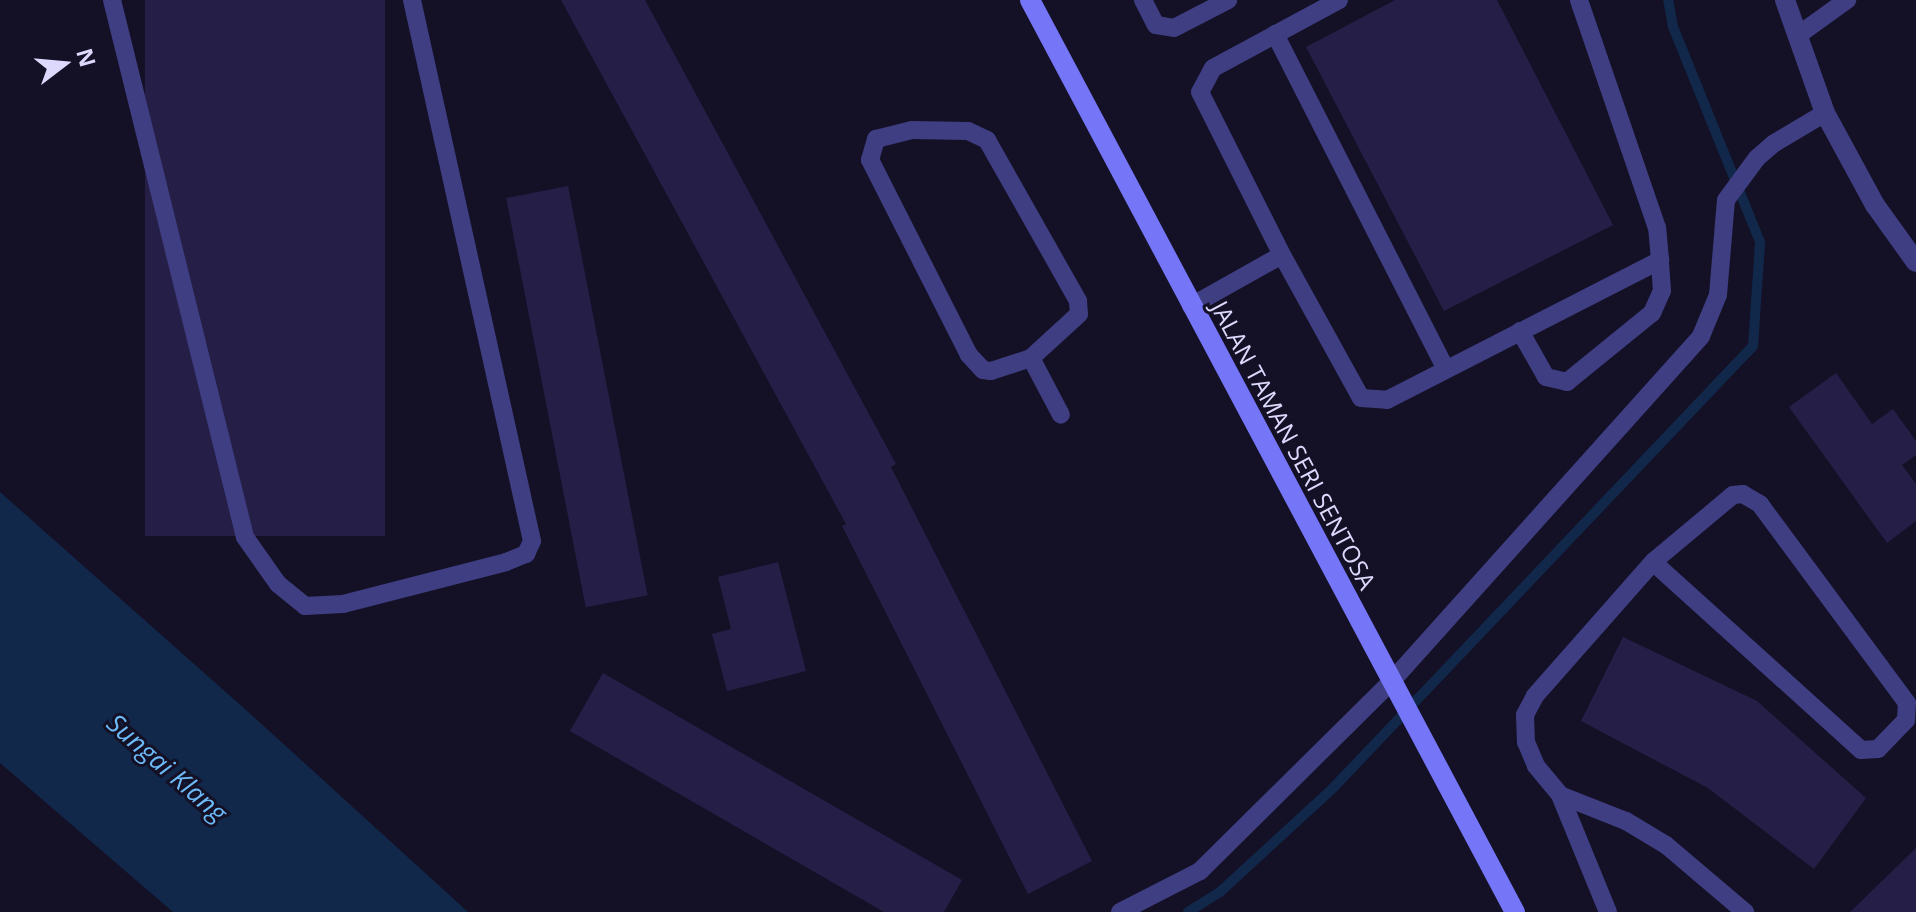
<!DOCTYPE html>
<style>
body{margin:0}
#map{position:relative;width:1916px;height:912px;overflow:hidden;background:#141127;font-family:"Open Sans",sans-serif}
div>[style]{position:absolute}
.water>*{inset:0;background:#11284a}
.stream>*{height:10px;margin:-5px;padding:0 5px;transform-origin:5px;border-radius:5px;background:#11284a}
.building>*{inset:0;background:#251e47;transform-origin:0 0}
.lane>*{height:18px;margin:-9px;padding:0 9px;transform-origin:9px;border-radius:9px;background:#3f3e83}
.street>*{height:20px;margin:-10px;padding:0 10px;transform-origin:10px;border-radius:10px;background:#3f3e83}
.secondary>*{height:20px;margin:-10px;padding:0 10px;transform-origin:10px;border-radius:10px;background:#7575f8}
span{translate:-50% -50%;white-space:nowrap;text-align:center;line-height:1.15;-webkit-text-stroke:6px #141127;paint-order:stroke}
.street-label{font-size:24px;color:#dcd9fd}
.water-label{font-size:26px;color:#6cbaf8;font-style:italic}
.north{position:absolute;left:24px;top:24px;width:80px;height:80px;-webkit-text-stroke:6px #141127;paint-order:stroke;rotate:74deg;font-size:22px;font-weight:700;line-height:32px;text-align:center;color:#dcd9fd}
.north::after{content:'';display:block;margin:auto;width:28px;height:36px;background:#dcd9fd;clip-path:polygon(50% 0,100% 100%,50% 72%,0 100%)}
</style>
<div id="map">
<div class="water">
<i style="clip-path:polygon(0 492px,255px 718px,468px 912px,173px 912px,0 763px)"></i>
</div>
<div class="stream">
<i style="left:1188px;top:912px;width:38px;rotate:-32deg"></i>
<i style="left:1220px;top:892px;width:155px;rotate:-42.6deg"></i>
<i style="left:1334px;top:787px;width:608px;rotate:-46.47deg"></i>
<i style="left:1753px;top:346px;width:104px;rotate:-86.1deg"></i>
<i style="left:1760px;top:242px;width:232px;rotate:-112deg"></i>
<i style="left:1673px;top:27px;width:27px;rotate:-100deg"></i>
</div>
<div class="building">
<i style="left:145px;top:0;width:240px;height:536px"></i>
<i style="clip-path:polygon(561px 0,645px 0,896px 464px,891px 467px,1092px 861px,1028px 894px,842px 526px,846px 524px)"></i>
<i style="clip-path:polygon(1395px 0,1497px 0,1613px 225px,1444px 311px,1306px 47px)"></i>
<i style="left:568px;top:186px;width:417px;height:63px;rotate:79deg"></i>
<i style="clip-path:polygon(1836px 373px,1872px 424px,1893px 409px,1916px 441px,1916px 455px,1902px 465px,1916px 484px,1916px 521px,1887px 543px,1789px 407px)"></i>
<i style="clip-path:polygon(778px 562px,806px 671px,727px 691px,712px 634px,731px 629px,718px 577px)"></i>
<i style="clip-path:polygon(1623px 637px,1757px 701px,1866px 798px,1814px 869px,1708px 788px,1581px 721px)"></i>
<i style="clip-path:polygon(603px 673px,962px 880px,944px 912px,884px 912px,570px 731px)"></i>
<i style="clip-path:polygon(1916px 848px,1916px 912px,1850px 912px)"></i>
</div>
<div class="lane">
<i style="left:112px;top:0;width:553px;rotate:76.09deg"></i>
<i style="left:245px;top:537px;width:57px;rotate:54.9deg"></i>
<i style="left:278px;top:584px;width:35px;rotate:39deg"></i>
<i style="left:305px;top:606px;width:38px;rotate:-3deg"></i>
<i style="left:343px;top:604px;width:168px;rotate:-14.4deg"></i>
<i style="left:506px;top:562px;width:22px;rotate:-22deg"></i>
<i style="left:526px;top:554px;width:14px;rotate:-65deg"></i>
<i style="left:532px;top:541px;width:554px;rotate:-102.51deg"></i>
<i style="left:1143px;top:0;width:28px;rotate:63deg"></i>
<i style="left:1156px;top:25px;width:18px;rotate:9deg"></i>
<i style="left:1174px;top:28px;width:61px;rotate:-27.4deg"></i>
<i style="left:1339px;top:0;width:143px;rotate:151.6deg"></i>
<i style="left:1213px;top:68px;width:27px;rotate:118deg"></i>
<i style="left:1200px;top:92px;width:182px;rotate:63.3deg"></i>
<i style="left:1282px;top:255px;width:163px;rotate:61.1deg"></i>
<i style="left:1361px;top:398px;width:26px;rotate:4deg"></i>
<i style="left:1387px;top:400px;width:307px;rotate:-27.1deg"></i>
<i style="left:1660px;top:260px;width:32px;rotate:-95deg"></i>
<i style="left:1657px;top:228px;width:241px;rotate:-108.9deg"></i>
<i style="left:1275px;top:34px;width:376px;rotate:63deg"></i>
<i style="left:1797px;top:36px;width:62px;rotate:-35.8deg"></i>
<i style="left:912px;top:130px;width:56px;rotate:1deg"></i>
<i style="left:968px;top:131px;width:21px;rotate:25deg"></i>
<i style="left:987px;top:140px;width:185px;rotate:60.5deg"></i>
<i style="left:1078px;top:301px;width:13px;rotate:86deg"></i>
<i style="left:1079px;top:314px;width:65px;rotate:137.5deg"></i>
<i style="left:1031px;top:358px;width:42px;rotate:162deg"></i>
<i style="left:991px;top:371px;width:8px;rotate:-173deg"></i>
<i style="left:983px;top:370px;width:21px;rotate:-133deg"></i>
<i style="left:969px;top:355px;width:219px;rotate:-116.9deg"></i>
<i style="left:870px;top:160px;width:22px;rotate:-74deg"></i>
<i style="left:876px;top:139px;width:37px;rotate:-14deg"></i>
<i style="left:1191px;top:306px;width:104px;rotate:-29.3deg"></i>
<i style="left:1520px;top:331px;width:53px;rotate:60.5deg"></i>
<i style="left:1546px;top:377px;width:22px;rotate:13deg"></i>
<i style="left:1567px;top:382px;width:109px;rotate:-39.1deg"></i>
<i style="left:1652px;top:313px;width:24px;rotate:-66deg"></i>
<i style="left:1662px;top:291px;width:31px;rotate:-94deg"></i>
<i style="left:1031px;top:358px;width:64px;rotate:62.2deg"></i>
<i style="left:1653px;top:562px;width:280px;rotate:42.1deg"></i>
<i style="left:1861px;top:750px;width:17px;rotate:-3deg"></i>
<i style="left:1878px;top:749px;width:40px;rotate:-46deg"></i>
<i style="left:1906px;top:720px;width:17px;rotate:-87deg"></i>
<i style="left:1907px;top:703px;width:247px;rotate:-126.5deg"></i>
<i style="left:1760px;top:504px;width:20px;rotate:-150deg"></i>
<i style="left:1743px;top:494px;width:10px;rotate:174deg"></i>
<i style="left:1733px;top:495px;width:104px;rotate:140.1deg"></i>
<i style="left:1653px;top:562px;width:179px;rotate:131.4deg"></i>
<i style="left:1535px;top:696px;width:21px;rotate:118deg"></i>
<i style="left:1525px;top:715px;width:27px;rotate:88deg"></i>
<i style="left:1526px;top:742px;width:26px;rotate:67deg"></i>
<i style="left:1536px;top:766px;width:38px;rotate:50deg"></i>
<i style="left:1560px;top:795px;width:71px;rotate:21.5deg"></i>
<i style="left:1626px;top:821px;width:47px;rotate:31deg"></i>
<i style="left:1666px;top:845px;width:104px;rotate:40.3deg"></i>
<i style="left:1560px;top:795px;width:126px;rotate:67.7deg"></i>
<i style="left:1120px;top:912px;width:90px;rotate:-27.1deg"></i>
<i style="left:1200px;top:871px;width:267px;rotate:-44.7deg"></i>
<i style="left:1390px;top:683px;width:466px;rotate:-48.1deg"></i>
<i style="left:1701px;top:336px;width:44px;rotate:-67.5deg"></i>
<i style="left:1718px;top:295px;width:95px;rotate:-85.2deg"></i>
<i style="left:1726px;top:200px;width:52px;rotate:-53.6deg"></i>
<i style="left:1757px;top:158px;width:21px;rotate:-41deg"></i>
<i style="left:1773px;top:144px;width:61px;rotate:-30.8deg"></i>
</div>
<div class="street">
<i style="left:1785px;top:0;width:120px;rotate:70.5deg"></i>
<i style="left:1825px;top:113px;width:105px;rotate:61.5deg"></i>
<i style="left:1875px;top:205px;width:70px;rotate:54.3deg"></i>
</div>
<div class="secondary">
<i style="left:1030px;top:0;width:1033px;rotate:62deg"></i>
</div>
<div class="street-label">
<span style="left:1294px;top:445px;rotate:62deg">JALAN TAMAN SERI SENTOSA</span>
</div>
<div class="water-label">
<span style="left:167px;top:768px;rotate:41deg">Sungai Klang</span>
</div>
<div class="north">N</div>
</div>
